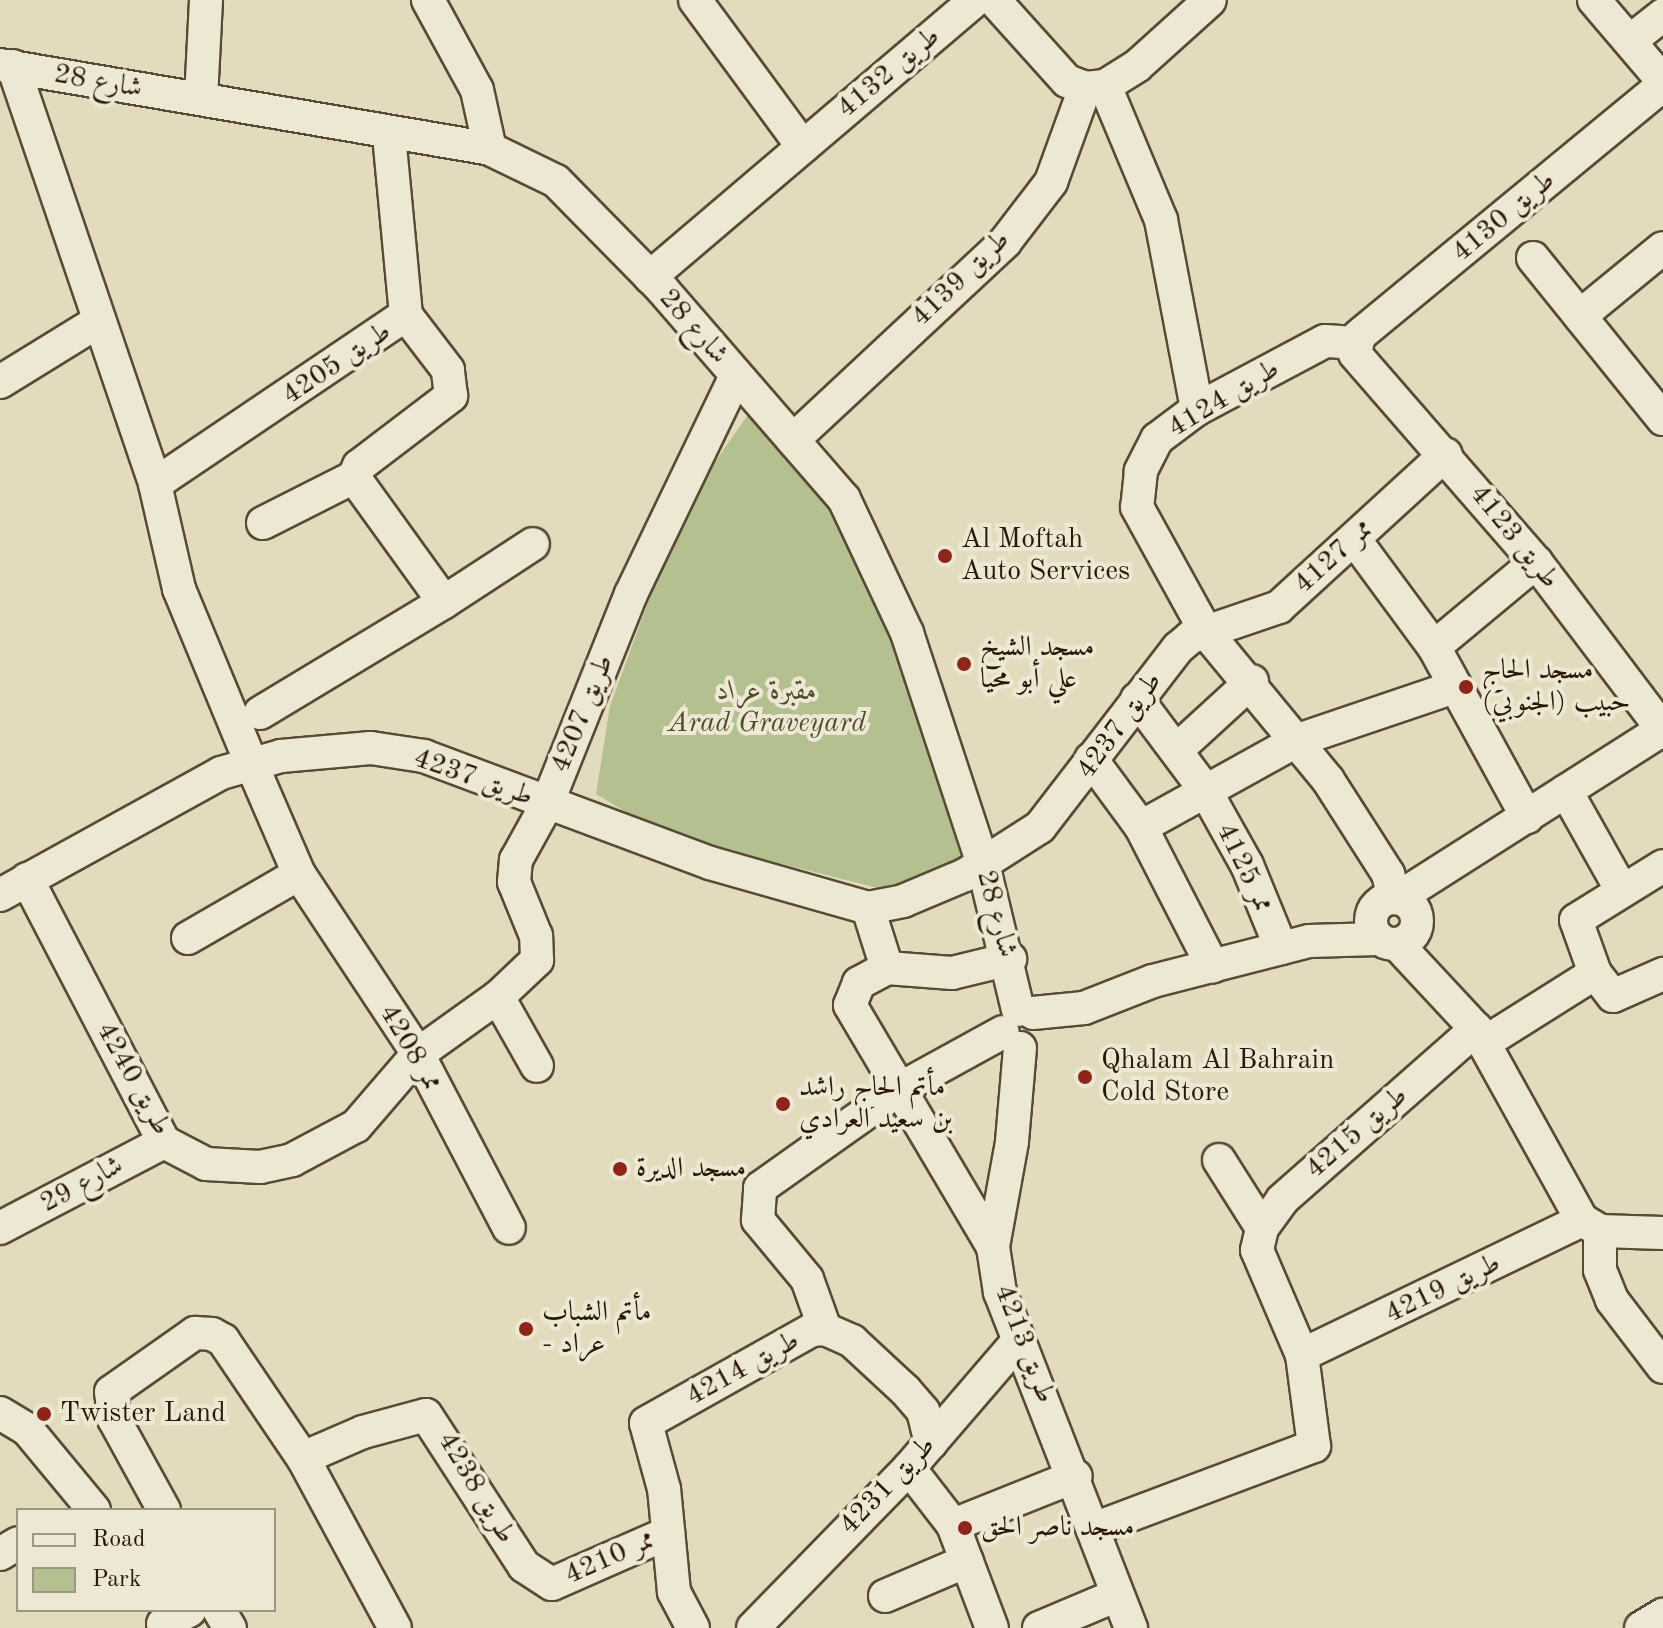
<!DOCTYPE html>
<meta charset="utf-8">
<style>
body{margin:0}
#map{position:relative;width:1663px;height:1628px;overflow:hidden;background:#e3dbbd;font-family:"Old Standard TT",Amiri,serif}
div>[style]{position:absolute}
.green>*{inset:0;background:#b4c090}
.roads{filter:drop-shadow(2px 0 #584a34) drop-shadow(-2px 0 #584a34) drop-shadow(0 2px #584a34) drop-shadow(0 -2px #584a34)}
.minor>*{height:32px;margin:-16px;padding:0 16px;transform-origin:16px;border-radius:16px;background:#ede8d4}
.minor>.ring{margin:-16px;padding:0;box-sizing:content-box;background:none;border:32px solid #ede8d4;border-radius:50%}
.dots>*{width:22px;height:22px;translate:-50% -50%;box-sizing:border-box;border:4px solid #ede8d4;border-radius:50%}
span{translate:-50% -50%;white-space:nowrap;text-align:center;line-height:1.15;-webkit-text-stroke:8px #ede8d4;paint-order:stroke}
.street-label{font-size:28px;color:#2a1906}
.poi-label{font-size:28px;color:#2a1906}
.left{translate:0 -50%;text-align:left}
.park-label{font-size:28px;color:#534b2f;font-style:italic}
.legend{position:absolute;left:16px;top:1508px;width:260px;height:104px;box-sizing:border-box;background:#ede8d4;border:2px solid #9f9582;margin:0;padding:10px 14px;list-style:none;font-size:24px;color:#2a1906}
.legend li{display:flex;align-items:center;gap:16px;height:40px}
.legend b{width:40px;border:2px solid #9f9582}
</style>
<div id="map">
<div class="green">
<i style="clip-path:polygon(752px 409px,838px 512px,889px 603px,965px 872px,906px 895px,662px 834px,596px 794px,610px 706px,654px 586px,708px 472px)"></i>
</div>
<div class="roads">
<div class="minor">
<i style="left:428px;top:0;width:102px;rotate:61.4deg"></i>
<i style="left:477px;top:90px;width:60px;rotate:77.6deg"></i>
<i style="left:695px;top:0;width:182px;rotate:53.7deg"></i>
<i style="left:994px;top:0;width:109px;rotate:48deg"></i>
<i style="left:1067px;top:81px;width:19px;rotate:21deg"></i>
<i style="left:1085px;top:88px;width:20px;rotate:-6deg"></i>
<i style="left:1105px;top:86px;width:38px;rotate:-32deg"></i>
<i style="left:1137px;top:66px;width:98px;rotate:-42.1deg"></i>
<i style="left:1594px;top:0;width:106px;rotate:49.6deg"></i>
<i style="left:1630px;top:41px;width:42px;rotate:-38.2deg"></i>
<i style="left:0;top:65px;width:497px;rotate:9.7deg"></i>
<i style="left:490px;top:149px;width:73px;rotate:25.9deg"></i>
<i style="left:556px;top:181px;width:153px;rotate:45.5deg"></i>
<i style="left:663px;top:290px;width:276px;rotate:49.1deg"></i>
<i style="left:844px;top:499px;width:148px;rotate:64.8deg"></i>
<i style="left:907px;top:633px;width:243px;rotate:71.8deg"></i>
<i style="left:983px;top:864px;width:150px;rotate:76.5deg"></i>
<i style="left:13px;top:66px;width:441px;rotate:71.2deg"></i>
<i style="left:155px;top:484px;width:108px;rotate:77.1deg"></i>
<i style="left:179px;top:589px;width:188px;rotate:67.5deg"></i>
<i style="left:251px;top:763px;width:121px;rotate:66.6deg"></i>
<i style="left:299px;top:874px;width:216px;rotate:56.5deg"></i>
<i style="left:418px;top:1054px;width:196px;rotate:62.4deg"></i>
<i style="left:1663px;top:85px;width:394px;rotate:140.5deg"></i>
<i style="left:1359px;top:336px;width:18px;rotate:103deg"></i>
<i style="left:1355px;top:354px;width:276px;rotate:49deg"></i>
<i style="left:1536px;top:562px;width:211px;rotate:52.9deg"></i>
<i style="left:1105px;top:86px;width:145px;rotate:67.3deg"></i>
<i style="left:1161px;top:220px;width:192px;rotate:79.2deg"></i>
<i style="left:201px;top:99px;width:99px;rotate:-87.1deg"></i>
<i style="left:1533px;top:258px;width:207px;rotate:51.1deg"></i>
<i style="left:650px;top:277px;width:427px;rotate:-40.4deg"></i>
<i style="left:1580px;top:316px;width:107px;rotate:-39.3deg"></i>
<i style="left:1355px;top:343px;width:30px;rotate:-176deg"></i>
<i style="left:1325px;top:341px;width:145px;rotate:152deg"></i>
<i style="left:1197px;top:409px;width:50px;rotate:143.1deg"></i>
<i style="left:1157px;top:439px;width:36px;rotate:117deg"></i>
<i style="left:1141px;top:471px;width:36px;rotate:96deg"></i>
<i style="left:1137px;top:507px;width:143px;rotate:61.1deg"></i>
<i style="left:1206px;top:632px;width:192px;rotate:50.5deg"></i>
<i style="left:1328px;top:780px;width:112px;rotate:57.4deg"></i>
<i style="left:1388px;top:874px;width:25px;rotate:76deg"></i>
<i style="left:0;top:382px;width:116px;rotate:-31.6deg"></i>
<i style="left:793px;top:440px;width:290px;rotate:-43deg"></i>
<i style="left:1005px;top:242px;width:76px;rotate:-52.5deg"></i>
<i style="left:1051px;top:182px;width:100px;rotate:-70.1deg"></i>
<i style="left:155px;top:484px;width:303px;rotate:-34deg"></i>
<i style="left:406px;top:315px;width:182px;rotate:-95.4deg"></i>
<i style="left:263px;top:523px;width:102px;rotate:-26.8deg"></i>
<i style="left:1355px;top:540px;width:133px;rotate:53.6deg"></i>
<i style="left:1434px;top:647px;width:194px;rotate:61.3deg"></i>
<i style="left:444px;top:602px;width:106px;rotate:-33.1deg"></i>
<i style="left:1434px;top:647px;width:133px;rotate:-39.8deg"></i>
<i style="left:1137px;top:699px;width:114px;rotate:53.2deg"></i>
<i style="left:1205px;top:790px;width:86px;rotate:60.8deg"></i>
<i style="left:1247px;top:865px;width:90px;rotate:67.7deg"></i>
<i style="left:260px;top:713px;width:215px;rotate:-31.1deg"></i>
<i style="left:444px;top:602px;width:154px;rotate:-125.8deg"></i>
<i style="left:354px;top:477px;width:12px;rotate:-66deg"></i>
<i style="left:359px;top:466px;width:116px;rotate:-37.3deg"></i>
<i style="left:451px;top:396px;width:26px;rotate:-97deg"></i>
<i style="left:448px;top:370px;width:69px;rotate:-127.4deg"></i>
<i style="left:1179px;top:748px;width:99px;rotate:-42.5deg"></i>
<i style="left:1091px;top:759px;width:84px;rotate:53.7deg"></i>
<i style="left:1141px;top:827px;width:157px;rotate:62.8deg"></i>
<i style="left:1566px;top:791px;width:112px;rotate:60.7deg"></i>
<i style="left:1141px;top:827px;width:179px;rotate:-29deg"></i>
<i style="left:1298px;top:740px;width:166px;rotate:-18.7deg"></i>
<i style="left:27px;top:879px;width:297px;rotate:62.5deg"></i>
<i style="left:164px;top:1142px;width:47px;rotate:27.6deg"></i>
<i style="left:206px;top:1164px;width:54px;rotate:3.2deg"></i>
<i style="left:260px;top:1167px;width:33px;rotate:-12deg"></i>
<i style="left:292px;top:1160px;width:72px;rotate:-28deg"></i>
<i style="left:356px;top:1126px;width:95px;rotate:-49.3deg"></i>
<i style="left:418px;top:1054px;width:98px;rotate:-35.5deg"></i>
<i style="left:498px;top:997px;width:54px;rotate:-43.5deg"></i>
<i style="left:537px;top:960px;width:24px;rotate:-92deg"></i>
<i style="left:536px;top:936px;width:58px;rotate:-112.2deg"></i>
<i style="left:514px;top:882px;width:22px;rotate:-85deg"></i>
<i style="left:516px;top:860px;width:64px;rotate:-61deg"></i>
<i style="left:547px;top:804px;width:226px;rotate:-68.2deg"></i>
<i style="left:631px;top:594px;width:242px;rotate:-64.3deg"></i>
<i style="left:0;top:895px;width:252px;rotate:-28.9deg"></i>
<i style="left:221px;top:773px;width:62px;rotate:-15.8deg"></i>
<i style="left:281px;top:756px;width:90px;rotate:-5.1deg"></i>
<i style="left:371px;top:748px;width:54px;rotate:8.6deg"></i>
<i style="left:424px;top:756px;width:305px;rotate:20.5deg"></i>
<i style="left:710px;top:863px;width:164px;rotate:15.9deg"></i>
<i style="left:868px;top:908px;width:36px;rotate:-11deg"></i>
<i style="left:903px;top:901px;width:67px;rotate:-22.8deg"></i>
<i style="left:965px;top:875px;width:89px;rotate:-32.6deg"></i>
<i style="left:1040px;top:827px;width:226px;rotate:-52.4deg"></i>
<i style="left:1178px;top:648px;width:17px;rotate:-40deg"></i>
<i style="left:1191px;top:637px;width:93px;rotate:-18.8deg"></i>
<i style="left:1279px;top:607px;width:226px;rotate:-42.5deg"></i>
<i class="ring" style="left:1371px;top:898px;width:14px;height:14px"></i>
<i style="left:1398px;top:898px;width:314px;rotate:-32.5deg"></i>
<i style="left:868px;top:908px;width:63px;rotate:72.4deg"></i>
<i style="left:887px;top:968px;width:32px;rotate:152deg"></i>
<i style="left:859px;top:983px;width:24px;rotate:112deg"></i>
<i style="left:850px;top:1005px;width:281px;rotate:59.4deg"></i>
<i style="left:188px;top:938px;width:128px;rotate:-30deg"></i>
<i style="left:1398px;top:945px;width:115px;rotate:47.1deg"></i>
<i style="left:1476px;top:1029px;width:218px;rotate:61deg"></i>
<i style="left:1582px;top:1220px;width:21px;rotate:31deg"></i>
<i style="left:1600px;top:1231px;width:63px;rotate:1.8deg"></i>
<i style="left:887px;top:968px;width:65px;rotate:4.4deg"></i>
<i style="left:952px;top:973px;width:60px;rotate:-13.6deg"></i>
<i style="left:1595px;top:973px;width:29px;rotate:52deg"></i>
<i style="left:1613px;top:996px;width:55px;rotate:-23.7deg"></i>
<i style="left:498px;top:997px;width:79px;rotate:60.5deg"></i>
<i style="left:1033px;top:1013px;width:51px;rotate:-5.6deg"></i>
<i style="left:1084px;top:1008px;width:74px;rotate:-21.4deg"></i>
<i style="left:1153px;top:981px;width:161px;rotate:-14.4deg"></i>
<i style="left:1309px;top:941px;width:69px;rotate:-1.7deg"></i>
<i style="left:1484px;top:1043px;width:131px;rotate:-32.2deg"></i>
<i style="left:1595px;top:973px;width:56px;rotate:-109.7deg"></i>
<i style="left:1576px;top:920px;width:102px;rotate:-31.8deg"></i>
<i style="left:1020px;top:1048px;width:94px;rotate:94.9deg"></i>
<i style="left:1012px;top:1142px;width:107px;rotate:100.3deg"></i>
<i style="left:993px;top:1247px;width:46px;rotate:81.2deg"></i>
<i style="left:1000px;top:1292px;width:361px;rotate:68.7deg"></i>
<i style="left:1219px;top:1160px;width:80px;rotate:57.7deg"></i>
<i style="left:0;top:1228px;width:185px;rotate:-27.7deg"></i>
<i style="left:1600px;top:1231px;width:39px;rotate:90deg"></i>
<i style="left:1600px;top:1270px;width:32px;rotate:68deg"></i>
<i style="left:1612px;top:1300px;width:84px;rotate:52.7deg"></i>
<i style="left:825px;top:1329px;width:53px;rotate:-109.8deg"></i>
<i style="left:807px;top:1279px;width:77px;rotate:-129.7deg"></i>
<i style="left:758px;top:1220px;width:32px;rotate:-86deg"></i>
<i style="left:760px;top:1188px;width:173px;rotate:-35.3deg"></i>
<i style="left:901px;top:1088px;width:116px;rotate:-28.8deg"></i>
<i style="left:1302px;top:1355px;width:311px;rotate:-25.7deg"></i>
<i style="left:0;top:1413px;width:31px;rotate:31deg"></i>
<i style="left:27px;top:1429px;width:105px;rotate:50.4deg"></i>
<i style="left:303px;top:1458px;width:65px;rotate:-23.4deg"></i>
<i style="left:363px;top:1432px;width:65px;rotate:-15.1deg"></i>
<i style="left:426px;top:1415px;width:180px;rotate:57deg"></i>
<i style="left:524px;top:1566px;width:33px;rotate:33deg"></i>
<i style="left:552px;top:1584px;width:127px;rotate:-23.7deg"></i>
<i style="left:909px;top:1468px;width:72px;rotate:52.3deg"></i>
<i style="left:953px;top:1525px;width:110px;rotate:69.3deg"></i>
<i style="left:164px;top:1510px;width:104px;rotate:-118.8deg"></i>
<i style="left:114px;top:1419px;width:27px;rotate:-96deg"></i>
<i style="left:111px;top:1392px;width:103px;rotate:-35.1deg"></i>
<i style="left:195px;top:1333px;width:17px;rotate:3deg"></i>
<i style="left:212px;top:1334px;width:13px;rotate:29deg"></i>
<i style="left:223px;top:1340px;width:143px;rotate:55.9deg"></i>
<i style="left:303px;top:1458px;width:193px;rotate:61.6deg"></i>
<i style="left:953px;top:1525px;width:132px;rotate:-21.7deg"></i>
<i style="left:1096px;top:1528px;width:233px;rotate:-20.6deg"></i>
<i style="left:1314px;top:1446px;width:92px;rotate:-97.5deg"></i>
<i style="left:1302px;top:1355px;width:114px;rotate:-113.2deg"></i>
<i style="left:1257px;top:1250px;width:23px;rotate:-77deg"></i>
<i style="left:1262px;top:1228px;width:34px;rotate:-54deg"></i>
<i style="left:1282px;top:1200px;width:259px;rotate:-41.4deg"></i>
<i style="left:0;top:1554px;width:21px;rotate:-31deg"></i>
<i style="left:885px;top:1596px;width:89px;rotate:-23.1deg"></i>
<i style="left:219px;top:1610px;width:21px;rotate:59deg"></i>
<i style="left:163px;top:1624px;width:30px;rotate:-27deg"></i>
<i style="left:693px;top:1628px;width:41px;rotate:-117.8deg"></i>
<i style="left:674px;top:1592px;width:103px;rotate:-95.5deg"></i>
<i style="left:664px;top:1489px;width:68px;rotate:-105.3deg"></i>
<i style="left:646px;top:1423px;width:190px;rotate:-29.3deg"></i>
<i style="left:812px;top:1330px;width:13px;rotate:-4deg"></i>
<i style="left:825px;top:1329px;width:30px;rotate:24deg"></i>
<i style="left:852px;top:1341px;width:72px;rotate:42.8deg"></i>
<i style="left:905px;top:1390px;width:28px;rotate:49deg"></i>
<i style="left:923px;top:1411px;width:33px;rotate:76deg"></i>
<i style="left:753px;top:1628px;width:223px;rotate:-45.7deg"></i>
<i style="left:909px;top:1468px;width:169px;rotate:-49.3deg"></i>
<i style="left:1039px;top:1628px;width:85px;rotate:-22.9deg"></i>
<i style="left:1641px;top:1628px;width:26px;rotate:-31deg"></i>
</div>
</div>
<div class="dots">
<i style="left:945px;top:556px;background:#8f2418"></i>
<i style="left:964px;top:664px;background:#8f2418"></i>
<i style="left:1466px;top:687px;background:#8f2418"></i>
<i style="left:1085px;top:1077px;background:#8f2418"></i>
<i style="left:783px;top:1104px;background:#8f2418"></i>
<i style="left:620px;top:1169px;background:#8f2418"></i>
<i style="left:526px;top:1329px;background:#8f2418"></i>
<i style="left:44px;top:1414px;background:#8f2418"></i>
<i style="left:965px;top:1528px;background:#8f2418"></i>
</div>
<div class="street-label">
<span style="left:889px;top:73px;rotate:-40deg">طريق 4132</span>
<span style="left:98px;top:82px;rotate:10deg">شارع 28</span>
<span style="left:1504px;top:217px;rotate:-40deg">طريق 4130</span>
<span style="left:961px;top:279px;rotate:-44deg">طريق 4139</span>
<span style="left:693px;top:327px;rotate:49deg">شارع 28</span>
<span style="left:337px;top:364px;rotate:-34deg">طريق 4205</span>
<span style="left:1224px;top:399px;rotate:-31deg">طريق 4124</span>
<span style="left:1514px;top:537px;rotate:51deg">طريق 4123</span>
<span style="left:1334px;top:557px;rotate:-42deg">ممر 4127</span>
<span style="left:583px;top:714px;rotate:-68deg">طريق 4207</span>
<span style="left:1120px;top:726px;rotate:-54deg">طريق 4237</span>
<span style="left:473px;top:778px;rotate:19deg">طريق 4237</span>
<span style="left:1244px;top:868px;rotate:64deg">ممر 4125</span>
<span style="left:996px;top:914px;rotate:75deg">شارع 28</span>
<span style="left:410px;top:1048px;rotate:59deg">ممر 4208</span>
<span style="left:133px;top:1079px;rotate:61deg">طريق 4240</span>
<span style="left:1357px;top:1133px;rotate:-41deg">طريق 4215</span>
<span style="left:82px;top:1185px;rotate:-28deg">شارع 29</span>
<span style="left:1443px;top:1289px;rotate:-26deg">طريق 4219</span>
<span style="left:1024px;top:1344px;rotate:69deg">طريق 4213</span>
<span style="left:743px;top:1369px;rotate:-29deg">طريق 4214</span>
<span style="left:888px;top:1486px;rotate:-46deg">طريق 4231</span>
<span style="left:476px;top:1488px;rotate:59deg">طريق 4238</span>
<span style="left:610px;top:1558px;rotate:-24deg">ممر 4210</span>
</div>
<div class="poi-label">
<span class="left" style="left:961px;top:556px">Al Moftah<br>Auto Services</span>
<span class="left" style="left:980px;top:664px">مسجد الشيخ<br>علي أبو محيا</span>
<span class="left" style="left:1482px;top:687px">مسجد الحاج<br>حبيب (الجنوبي)</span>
<span class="left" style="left:1101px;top:1077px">Qhalam Al Bahrain<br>Cold Store</span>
<span class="left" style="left:799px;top:1104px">مأتم الحاج راشد<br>بن سعيد العرادي</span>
<span class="left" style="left:636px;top:1169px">مسجد الديرة</span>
<span class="left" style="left:542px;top:1329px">مأتم الشباب<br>- عراد</span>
<span class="left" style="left:60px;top:1414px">Twister Land</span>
<span class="left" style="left:981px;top:1528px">مسجد ناصر الحق</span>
</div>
<div class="park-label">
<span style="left:767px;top:708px">مقبرة عراد<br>Arad Graveyard</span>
</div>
<ul class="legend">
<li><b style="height:10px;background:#ede8d4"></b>Road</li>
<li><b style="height:22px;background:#b4c090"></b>Park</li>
</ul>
</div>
